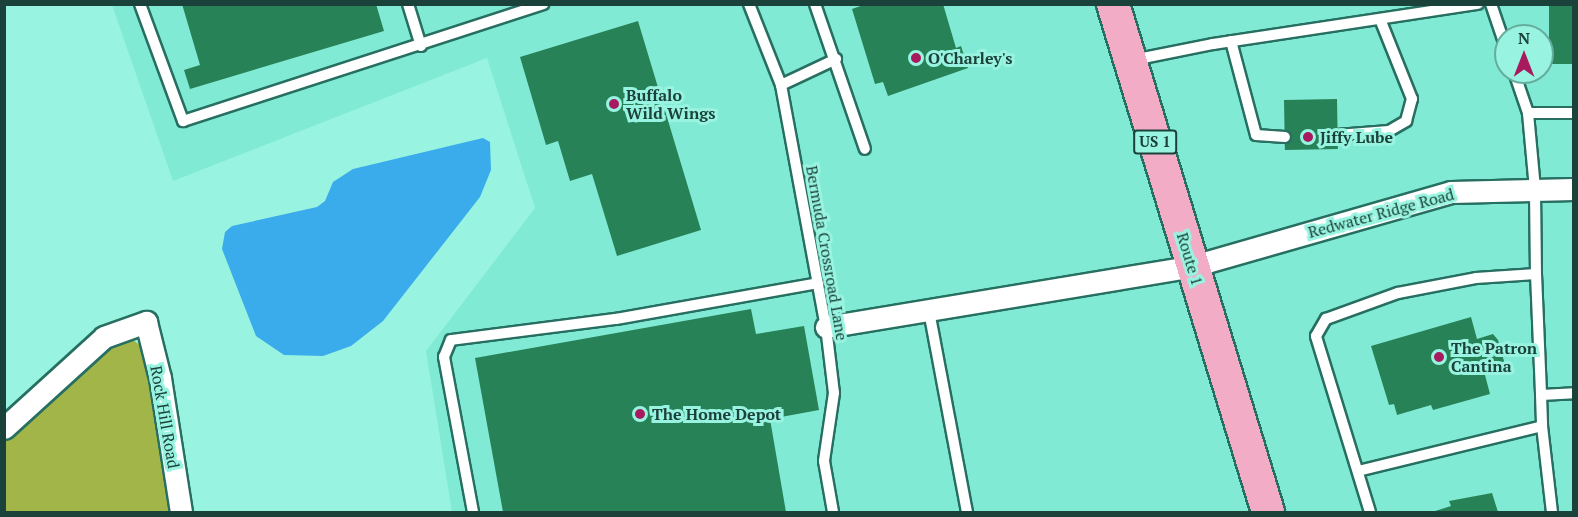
<!DOCTYPE html>
<style>
body{margin:0}
#map{position:relative;width:1578px;height:517px;overflow:hidden;background:#98f4e0;font-family:"PT Serif",serif}
div>[style]{position:absolute}
.built>*{inset:0;background:#81ead4}
.forest>*{inset:0;background:#a2b548}
.water>*{inset:0;background:#3aabeb}
.building>*{inset:0;background:#278257;transform-origin:0 0}
.roads{filter:drop-shadow(2px 0 #276f61) drop-shadow(-2px 0 #276f61) drop-shadow(0 2px #276f61) drop-shadow(0 -2px #276f61)}
.lane>*{height:10px;margin:-5px;padding:0 5px;transform-origin:5px;border-radius:5px;background:#fff}
.street>*{height:21px;margin:-10.5px;padding:0 10.5px;transform-origin:10.5px;border-radius:10.5px;background:#fff}
.primary>*{height:32px;margin:-16px;padding:0 16px;transform-origin:16px;border-radius:16px;background:#f2acc6}
.dots>*{width:16px;height:16px;translate:-50% -50%;box-sizing:border-box;border:3px solid #98f4e0;border-radius:50%}
span{translate:-50% -50%;white-space:nowrap;text-align:center;line-height:1.15;-webkit-text-stroke:6px #98f4e0;paint-order:stroke}
.shield-label span{padding:2px 4px;background:#98f4e0;border:2px solid;border-radius:4px;-webkit-text-stroke-width:0}
.shield-label{font-size:15px;color:#1b423a;font-weight:700}
.poi-label{font-size:16px;color:#1b423a;font-weight:700}
.left{translate:0 -50%;text-align:left}
.street-label{font-size:16px;color:#1b423a}
.frame{position:absolute;inset:0;border:6px solid #1b423a;pointer-events:none}
.north{position:absolute;left:1494px;top:24px;width:60px;height:60px;box-sizing:border-box;background:#98f4e0;border:2px solid #66ad9e;border-radius:50%;rotate:0deg;font-size:16px;font-weight:700;line-height:24px;text-align:center;color:#1b423a}
.north::after{content:'';display:block;margin:auto;width:21px;height:27px;background:#a71b5e;clip-path:polygon(50% 0,100% 100%,50% 72%,0 100%)}
</style>
<div id="map">
<div class="built">
<i style="clip-path:polygon(evenodd,112px 5px,1573px 5px,1573px 512px,452px 512px,426px 351px,535px 208px,487px 58px,173px 181px,112px 5px,1506px 36px,1542px 36px,1542px 72px,1506px 72px,1506px 36px)"></i>
</div>
<div class="forest">
<i style="clip-path:polygon(119px 340px,133px 340px,141px 346px,174px 512px,5px 512px,5px 440px,104px 348px)"></i>
</div>
<div class="water">
<i style="clip-path:polygon(483px 138px,490px 142px,491px 170px,480px 197px,383px 321px,351px 346px,323px 356px,284px 355px,256px 336px,222px 249px,225px 232px,232px 226px,317px 207px,325px 201px,333px 182px,353px 169px)"></i>
</div>
<div class="building">
<i style="clip-path:polygon(182px 4px,376px 4px,384px 31px,190px 89px,184px 70px,200px 65px)"></i>
<i style="clip-path:polygon(866px 4px,943px 4px,956px 48px,961px 46px,968px 68px,888px 96px,883px 82px,875px 84px,852px 9px)"></i>
<i style="left:1549px;top:4px;width:25px;height:60px"></i>
<i style="clip-path:polygon(638px 21px,701px 230px,617px 256px,592px 174px,570px 181px,558px 141px,546px 145px,520px 57px)"></i>
<i style="left:1337px;top:99px;width:50px;height:53px;rotate:89deg"></i>
<i style="clip-path:polygon(751px 309px,756px 334px,804px 326px,819px 410px,770px 419px,786px 512px,503px 512px,475px 358px)"></i>
<i style="clip-path:polygon(1471px 317px,1477px 339px,1493px 334px,1498px 340px,1506px 368px,1485px 375px,1490px 394px,1433px 410px,1431px 405px,1397px 415px,1394px 404px,1389px 405px,1371px 346px)"></i>
<i style="clip-path:polygon(1492px 493px,1498px 512px,1432px 512px,1451px 506px,1449px 501px)"></i>
</div>
<div class="roads">
<div class="lane">
<i style="left:140px;top:4px;width:125px;rotate:69.8deg"></i>
<i style="left:183px;top:121px;width:379px;rotate:-18deg"></i>
<i style="left:408px;top:4px;width:44px;rotate:72.8deg"></i>
<i style="left:749px;top:4px;width:87px;rotate:68.4deg"></i>
<i style="left:781px;top:85px;width:246px;rotate:79.5deg"></i>
<i style="left:826px;top:327px;width:66px;rotate:83.1deg"></i>
<i style="left:834px;top:393px;width:69px;rotate:98.4deg"></i>
<i style="left:824px;top:461px;width:52px;rotate:80deg"></i>
<i style="left:815px;top:4px;width:153px;rotate:71deg"></i>
<i style="left:1491px;top:4px;width:46px;rotate:71.2deg"></i>
<i style="left:1231px;top:41px;width:97px;rotate:75.1deg"></i>
<i style="left:1256px;top:135px;width:29px;rotate:4deg"></i>
<i style="left:1133px;top:60px;width:82px;rotate:-11.3deg"></i>
<i style="left:1213px;top:44px;width:268px;rotate:-8.6deg"></i>
<i style="left:1514px;top:72px;width:43px;rotate:71.1deg"></i>
<i style="left:1528px;top:113px;width:46px"></i>
<i style="left:781px;top:85px;width:61px;rotate:-25.3deg"></i>
<i style="left:1337px;top:135px;width:52px;rotate:-4.4deg"></i>
<i style="left:1389px;top:131px;width:20px;rotate:-30deg"></i>
<i style="left:1406px;top:121px;width:23px;rotate:-75deg"></i>
<i style="left:1412px;top:99px;width:86px;rotate:-111.8deg"></i>
<i style="left:1536px;top:274px;width:121px;rotate:87.6deg"></i>
<i style="left:1541px;top:395px;width:33px;rotate:-3deg"></i>
<i style="left:929px;top:311px;width:205px;rotate:79.3deg"></i>
<i style="left:1541px;top:395px;width:31px;rotate:88deg"></i>
<i style="left:1358px;top:471px;width:189px;rotate:-13.7deg"></i>
<i style="left:1542px;top:426px;width:87px;rotate:83.4deg"></i>
<i style="left:473px;top:512px;width:158px;rotate:-100.6deg"></i>
<i style="left:444px;top:357px;width:18px;rotate:-68deg"></i>
<i style="left:451px;top:340px;width:166px;rotate:-7.3deg"></i>
<i style="left:616px;top:319px;width:205px;rotate:-10.1deg"></i>
<i style="left:1370px;top:512px;width:184px;rotate:-107.1deg"></i>
<i style="left:1316px;top:336px;width:20px;rotate:-60deg"></i>
<i style="left:1326px;top:319px;width:77px;rotate:-19.9deg"></i>
<i style="left:1398px;top:293px;width:79px;rotate:-10.9deg"></i>
<i style="left:1476px;top:278px;width:60px;rotate:-3.8deg"></i>
<i style="left:1536px;top:274px;width:85px;rotate:-90.7deg"></i>
<i style="left:1535px;top:189px;width:76px;rotate:-95.3deg"></i>
</div>
<div class="street">
<i style="left:826px;top:327px;width:372px;rotate:-9.4deg"></i>
<i style="left:1193px;top:266px;width:268px;rotate:-16deg"></i>
<i style="left:1451px;top:192px;width:123px;rotate:-1.4deg"></i>
<i style="left:4px;top:428px;width:135px;rotate:-42.3deg"></i>
<i style="left:104px;top:337px;width:45px;rotate:-19.7deg"></i>
<i style="left:146px;top:322px;width:58px;rotate:76deg"></i>
<i style="left:160px;top:378px;width:136px;rotate:81.1deg"></i>
</div>
<div class="primary">
<i style="left:1113px;top:4px;width:531px;rotate:73.03deg"></i>
</div>
</div>
<div class="dots">
<i style="left:916px;top:58px;background:#a71b5e"></i>
<i style="left:614px;top:104px;background:#a71b5e"></i>
<i style="left:1308px;top:137px;background:#a71b5e"></i>
<i style="left:1439px;top:357px;background:#a71b5e"></i>
<i style="left:640px;top:414px;background:#a71b5e"></i>
</div>
<div class="shield-label">
<span style="left:1155px;top:142px">US 1</span>
</div>
<div class="poi-label">
<span class="left" style="left:928px;top:58px">O'Charley's</span>
<span class="left" style="left:626px;top:104px">Buffalo<br>Wild Wings</span>
<span class="left" style="left:1320px;top:137px">Jiffy Lube</span>
<span class="left" style="left:1451px;top:357px">The Patron<br>Cantina</span>
<span class="left" style="left:652px;top:414px">The Home Depot</span>
</div>
<div class="street-label">
<span style="left:1381px;top:213px;rotate:-15deg">Redwater Ridge Road</span>
<span style="left:827px;top:253px;rotate:80deg">Bermuda Crossroad Lane</span>
<span style="left:1190px;top:259px;rotate:73deg">Route 1</span>
<span style="left:165px;top:417px;rotate:80deg">Rock Hill Road</span>
</div>
<div class="frame"></div>
<div class="north">N</div>
</div>
